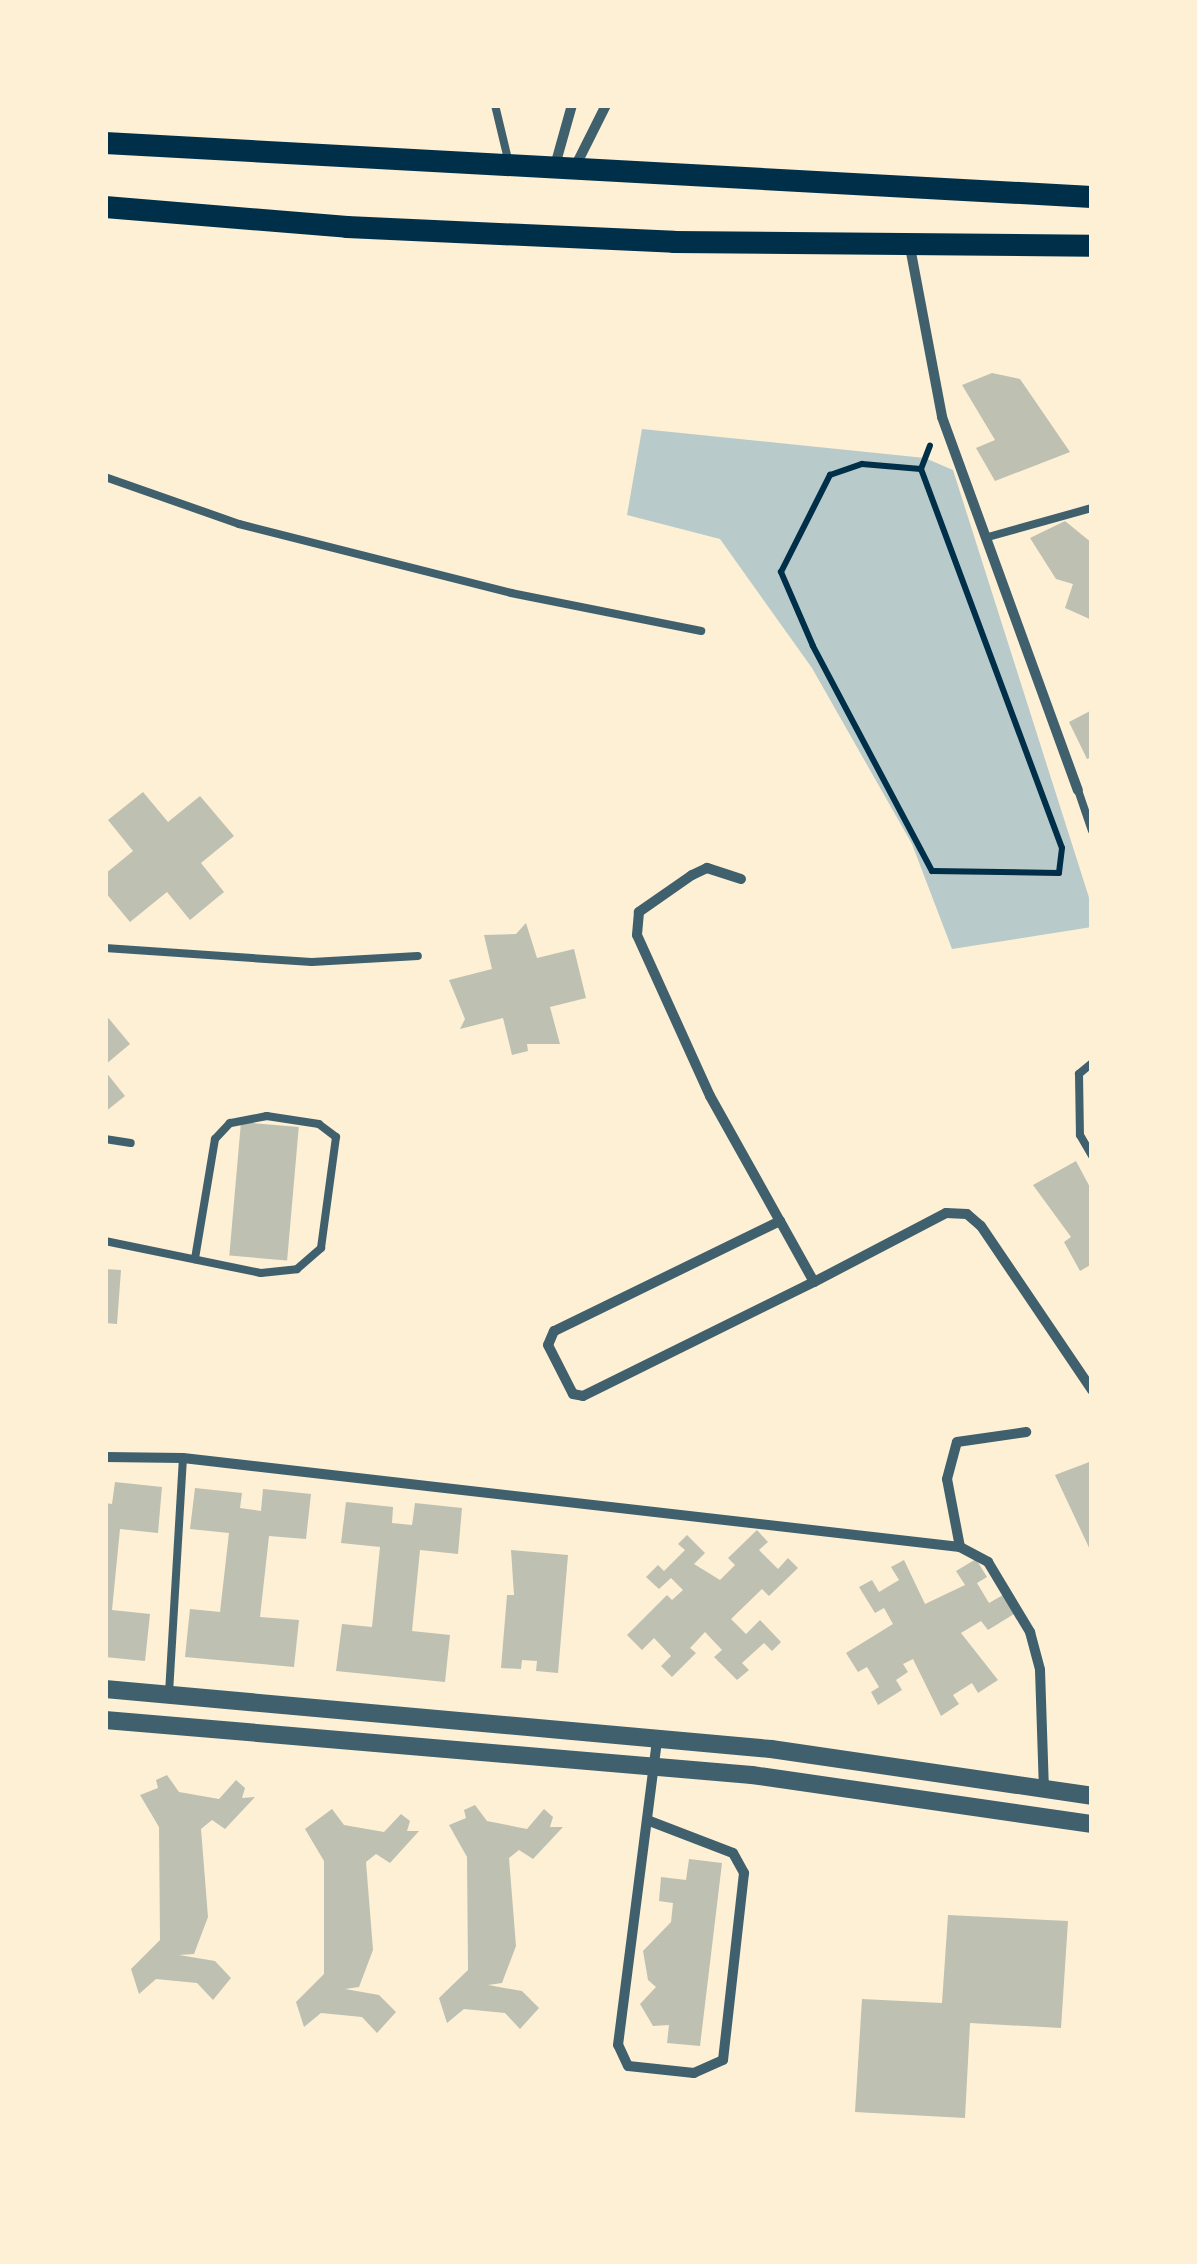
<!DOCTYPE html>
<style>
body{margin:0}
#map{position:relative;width:1197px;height:2264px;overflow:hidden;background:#fdf0d5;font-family:Manrope,sans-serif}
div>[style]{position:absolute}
.green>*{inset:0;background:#b9caca}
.building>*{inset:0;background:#bec0b2;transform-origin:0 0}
.path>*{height:6px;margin:-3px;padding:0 3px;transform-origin:3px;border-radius:3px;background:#003049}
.service>*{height:8px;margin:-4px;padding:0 4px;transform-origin:4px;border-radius:4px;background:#3f606c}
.minor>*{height:10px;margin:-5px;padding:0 5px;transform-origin:5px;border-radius:5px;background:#3f606c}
.tertiary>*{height:18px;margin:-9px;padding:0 9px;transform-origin:9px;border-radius:9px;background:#3f606c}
.primary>*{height:22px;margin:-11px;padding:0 11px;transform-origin:11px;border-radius:11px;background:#003049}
span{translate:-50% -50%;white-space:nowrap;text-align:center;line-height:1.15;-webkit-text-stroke:8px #fdf0d5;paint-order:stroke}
.frame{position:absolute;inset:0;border:108px solid #fdf0d5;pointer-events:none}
</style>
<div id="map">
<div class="green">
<i style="clip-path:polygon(642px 429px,925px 458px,953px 470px,1092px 907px,1092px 927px,952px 949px,912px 844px,812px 668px,720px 539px,627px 515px)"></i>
</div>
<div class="building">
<i style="clip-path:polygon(992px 373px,1020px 379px,1070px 452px,995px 481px,976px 448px,995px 440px,962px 385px)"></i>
<i style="clip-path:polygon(1065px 521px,1092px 543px,1092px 620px,1065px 608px,1073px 584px,1056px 579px,1030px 538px)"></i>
<i style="clip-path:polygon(1092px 710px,1092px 757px,1087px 759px,1069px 722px)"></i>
<i style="clip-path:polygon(143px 792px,168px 822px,200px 796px,234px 836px,201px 863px,224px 892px,190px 920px,167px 892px,130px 922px,105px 892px,105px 874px,133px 851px,108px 820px)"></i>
<i style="clip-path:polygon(526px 923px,537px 958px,574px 949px,586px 998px,550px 1007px,560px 1044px,527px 1044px,528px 1051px,512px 1055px,503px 1018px,460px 1029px,465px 1019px,449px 980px,492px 969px,484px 935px,516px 934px)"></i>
<i style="clip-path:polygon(105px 1014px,130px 1044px,105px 1065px)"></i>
<i style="clip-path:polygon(105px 1071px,125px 1096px,105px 1112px)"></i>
<i style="left:241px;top:1122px;width:58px;height:134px;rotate:5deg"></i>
<i style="clip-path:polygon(1076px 1161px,1092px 1191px,1092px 1264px,1080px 1271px,1064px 1242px,1071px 1237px,1033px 1185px)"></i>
<i style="clip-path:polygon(105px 1269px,121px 1270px,117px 1324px,105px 1323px)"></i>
<i style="clip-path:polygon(1092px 1461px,1092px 1554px,1055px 1475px)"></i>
<i style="clip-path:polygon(115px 1482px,162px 1487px,158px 1533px,120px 1529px,112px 1610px,150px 1614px,145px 1661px,105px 1657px,105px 1503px,112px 1504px)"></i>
<i style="clip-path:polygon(195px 1488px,242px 1493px,240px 1508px,261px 1511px,263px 1489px,311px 1494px,306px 1539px,269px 1536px,260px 1617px,299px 1620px,294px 1667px,185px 1657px,190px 1609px,220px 1612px,229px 1533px,190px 1529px)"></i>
<i style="clip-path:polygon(346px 1502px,393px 1507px,392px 1523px,412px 1525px,415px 1503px,462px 1508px,458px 1554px,420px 1550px,412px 1631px,450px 1635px,445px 1682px,336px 1671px,342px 1624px,372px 1627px,380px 1547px,341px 1543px)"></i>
<i style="clip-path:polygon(757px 1530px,768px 1542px,759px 1550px,778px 1569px,788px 1558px,798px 1568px,769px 1596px,762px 1589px,731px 1619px,746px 1634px,760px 1620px,781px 1642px,772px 1651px,764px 1643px,742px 1663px,749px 1670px,737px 1680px,714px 1657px,722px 1650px,705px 1632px,690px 1648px,696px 1653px,672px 1677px,661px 1666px,671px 1656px,654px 1638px,642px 1650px,627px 1635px,667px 1595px,672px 1600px,683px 1590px,671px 1578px,659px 1589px,646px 1577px,658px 1565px,664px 1571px,685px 1550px,678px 1544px,687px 1535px,705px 1553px,694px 1564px,720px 1580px,735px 1565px,728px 1558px)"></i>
<i style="clip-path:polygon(511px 1550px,568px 1555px,558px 1673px,536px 1671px,537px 1661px,522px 1660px,521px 1669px,501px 1668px,507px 1595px,514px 1595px)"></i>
<i style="clip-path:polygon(976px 1559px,987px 1577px,977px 1583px,989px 1603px,1003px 1595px,1014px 1614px,988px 1630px,981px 1621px,961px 1633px,998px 1680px,978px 1693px,972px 1683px,953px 1695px,959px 1704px,941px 1716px,913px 1659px,903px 1664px,908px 1672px,896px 1680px,902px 1690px,878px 1705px,871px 1692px,879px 1687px,867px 1667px,858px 1672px,846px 1653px,893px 1624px,884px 1608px,875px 1613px,859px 1587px,872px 1580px,879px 1592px,899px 1580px,891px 1567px,904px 1560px,925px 1604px,965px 1585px,956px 1571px)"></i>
<i style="clip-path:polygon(167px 1775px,179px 1792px,219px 1799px,236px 1780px,245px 1788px,242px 1798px,255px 1797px,225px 1829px,212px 1820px,201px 1829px,208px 1917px,194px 1954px,179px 1955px,215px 1961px,231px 1978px,213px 2000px,197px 1983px,156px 1979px,139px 1994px,131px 1969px,160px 1940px,159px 1827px,140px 1795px,158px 1788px,156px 1780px)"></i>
<i style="clip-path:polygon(475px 1805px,487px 1821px,527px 1829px,544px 1809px,553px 1817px,550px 1827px,563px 1827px,533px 1859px,519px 1850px,509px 1858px,516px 1946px,502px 1983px,488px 1985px,522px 1991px,539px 2008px,520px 2029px,505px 2013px,464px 2009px,447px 2023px,439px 1998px,468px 1970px,467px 1857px,449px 1825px,466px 1818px,464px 1810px)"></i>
<i style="clip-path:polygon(332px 1809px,344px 1825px,384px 1832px,401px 1814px,410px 1821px,407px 1831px,419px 1831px,390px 1863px,376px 1854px,366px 1862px,373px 1950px,359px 1987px,345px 1989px,379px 1995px,396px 2012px,377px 2033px,362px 2017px,321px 2013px,304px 2027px,296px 2002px,324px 1974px,324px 1861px,305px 1829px)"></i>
<i style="clip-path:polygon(689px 1859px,722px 1863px,700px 2046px,667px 2043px,669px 2025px,653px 2026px,640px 2004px,656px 1987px,648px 1980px,643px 1951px,671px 1922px,673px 1903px,659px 1901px,661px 1877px,686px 1880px)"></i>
<i style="clip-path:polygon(948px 1915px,1068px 1921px,1061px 2028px,970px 2023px,965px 2118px,855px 2112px,862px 1999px,942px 2003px)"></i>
</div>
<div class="path">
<i style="left:921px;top:469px;width:404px;rotate:69.6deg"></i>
<i style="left:1062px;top:848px;width:25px;rotate:97deg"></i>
<i style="left:1059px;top:873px;width:127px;rotate:-179.1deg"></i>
<i style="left:932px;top:871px;width:255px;rotate:-117.9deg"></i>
<i style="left:813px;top:646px;width:81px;rotate:-113.4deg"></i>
<i style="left:781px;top:572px;width:109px;rotate:-63.2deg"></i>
<i style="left:830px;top:475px;width:34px;rotate:-19deg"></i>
<i style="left:862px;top:464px;width:59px;rotate:4.8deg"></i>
<i style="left:921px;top:469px;width:25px;rotate:-69deg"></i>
</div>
<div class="service">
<i style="left:495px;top:105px;width:56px;rotate:76.5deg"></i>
<i style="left:105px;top:477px;width:142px;rotate:19.3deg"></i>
<i style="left:239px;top:524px;width:281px;rotate:14.2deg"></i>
<i style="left:511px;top:593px;width:194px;rotate:11.3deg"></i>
<i style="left:988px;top:537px;width:108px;rotate:-15.6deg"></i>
<i style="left:1078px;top:790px;width:43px;rotate:71.1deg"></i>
<i style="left:105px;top:948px;width:207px;rotate:3.9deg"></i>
<i style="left:312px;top:962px;width:106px;rotate:-3.2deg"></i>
<i style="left:1092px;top:1063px;width:17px;rotate:140deg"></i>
<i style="left:1079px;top:1074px;width:61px;rotate:89.1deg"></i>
<i style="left:1080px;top:1135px;width:24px;rotate:60deg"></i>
<i style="left:105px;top:1139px;width:26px;rotate:9deg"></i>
<i style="left:105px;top:1241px;width:159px;rotate:11.6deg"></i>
<i style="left:261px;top:1273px;width:36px;rotate:-6deg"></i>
<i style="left:297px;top:1269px;width:32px;rotate:-41deg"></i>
<i style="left:321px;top:1248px;width:112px;rotate:-82.3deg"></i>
<i style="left:336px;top:1137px;width:21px;rotate:-143deg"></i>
<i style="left:319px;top:1124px;width:53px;rotate:-171.3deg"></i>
<i style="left:267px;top:1116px;width:38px;rotate:169deg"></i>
<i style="left:230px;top:1123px;width:22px;rotate:133deg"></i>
<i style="left:215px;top:1139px;width:122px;rotate:99.5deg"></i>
<i style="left:169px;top:1693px;width:235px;rotate:-86.6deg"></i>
</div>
<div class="minor">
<i style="left:575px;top:167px;width:69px;rotate:-63.4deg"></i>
<i style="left:554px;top:169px;width:66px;rotate:-74.3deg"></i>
<i style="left:910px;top:247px;width:173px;rotate:79.3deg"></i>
<i style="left:942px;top:417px;width:397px;rotate:70deg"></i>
<i style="left:741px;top:879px;width:36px;rotate:-162deg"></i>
<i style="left:707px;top:868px;width:17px;rotate:155deg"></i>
<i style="left:692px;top:875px;width:65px;rotate:145.1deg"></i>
<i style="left:639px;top:912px;width:23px;rotate:95deg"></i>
<i style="left:637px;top:935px;width:177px;rotate:65.6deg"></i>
<i style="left:710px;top:1096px;width:143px;rotate:60.8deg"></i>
<i style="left:814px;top:1282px;width:70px;rotate:-119.1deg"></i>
<i style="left:780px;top:1221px;width:251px;rotate:154deg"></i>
<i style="left:554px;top:1331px;width:15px;rotate:113deg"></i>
<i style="left:548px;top:1345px;width:55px;rotate:63deg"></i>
<i style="left:573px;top:1394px;width:10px;rotate:11deg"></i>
<i style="left:583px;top:1396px;width:258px;rotate:-26.3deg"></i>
<i style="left:814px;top:1282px;width:149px;rotate:-27.6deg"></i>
<i style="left:946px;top:1213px;width:21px;rotate:3deg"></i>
<i style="left:967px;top:1214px;width:18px;rotate:41deg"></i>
<i style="left:981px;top:1226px;width:198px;rotate:55.9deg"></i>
<i style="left:105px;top:1457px;width:78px;rotate:0.7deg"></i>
<i style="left:183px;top:1458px;width:782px;rotate:6.53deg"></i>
<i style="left:960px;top:1547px;width:32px;rotate:28deg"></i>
<i style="left:988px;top:1562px;width:82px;rotate:59deg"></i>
<i style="left:1030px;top:1632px;width:39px;rotate:75deg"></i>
<i style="left:1040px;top:1670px;width:119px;rotate:88.1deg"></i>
<i style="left:960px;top:1547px;width:69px;rotate:-100.8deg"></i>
<i style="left:947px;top:1479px;width:38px;rotate:-75deg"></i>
<i style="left:957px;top:1442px;width:70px;rotate:-8.2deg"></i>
<i style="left:647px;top:1820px;width:92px;rotate:21deg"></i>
<i style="left:733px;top:1853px;width:23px;rotate:61deg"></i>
<i style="left:744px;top:1873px;width:188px;rotate:96.4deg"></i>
<i style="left:723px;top:2060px;width:32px;rotate:156deg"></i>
<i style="left:694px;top:2073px;width:66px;rotate:-173.9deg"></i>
<i style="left:628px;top:2066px;width:23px;rotate:-115deg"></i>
<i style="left:618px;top:2045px;width:308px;rotate:-82.7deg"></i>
</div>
<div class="tertiary">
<i style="left:105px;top:1689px;width:669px;rotate:5.15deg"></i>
<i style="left:771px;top:1749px;width:324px;rotate:8.3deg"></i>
<i style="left:105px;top:1720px;width:649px;rotate:4.86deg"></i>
<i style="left:752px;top:1775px;width:344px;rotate:8.2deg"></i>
</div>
<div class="primary">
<i style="left:105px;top:143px;width:988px;rotate:3.13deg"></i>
<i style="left:105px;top:207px;width:243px;rotate:4.7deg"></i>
<i style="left:347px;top:227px;width:327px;rotate:2.6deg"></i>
<i style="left:674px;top:242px;width:418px;rotate:0.5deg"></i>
</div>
<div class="frame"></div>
</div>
